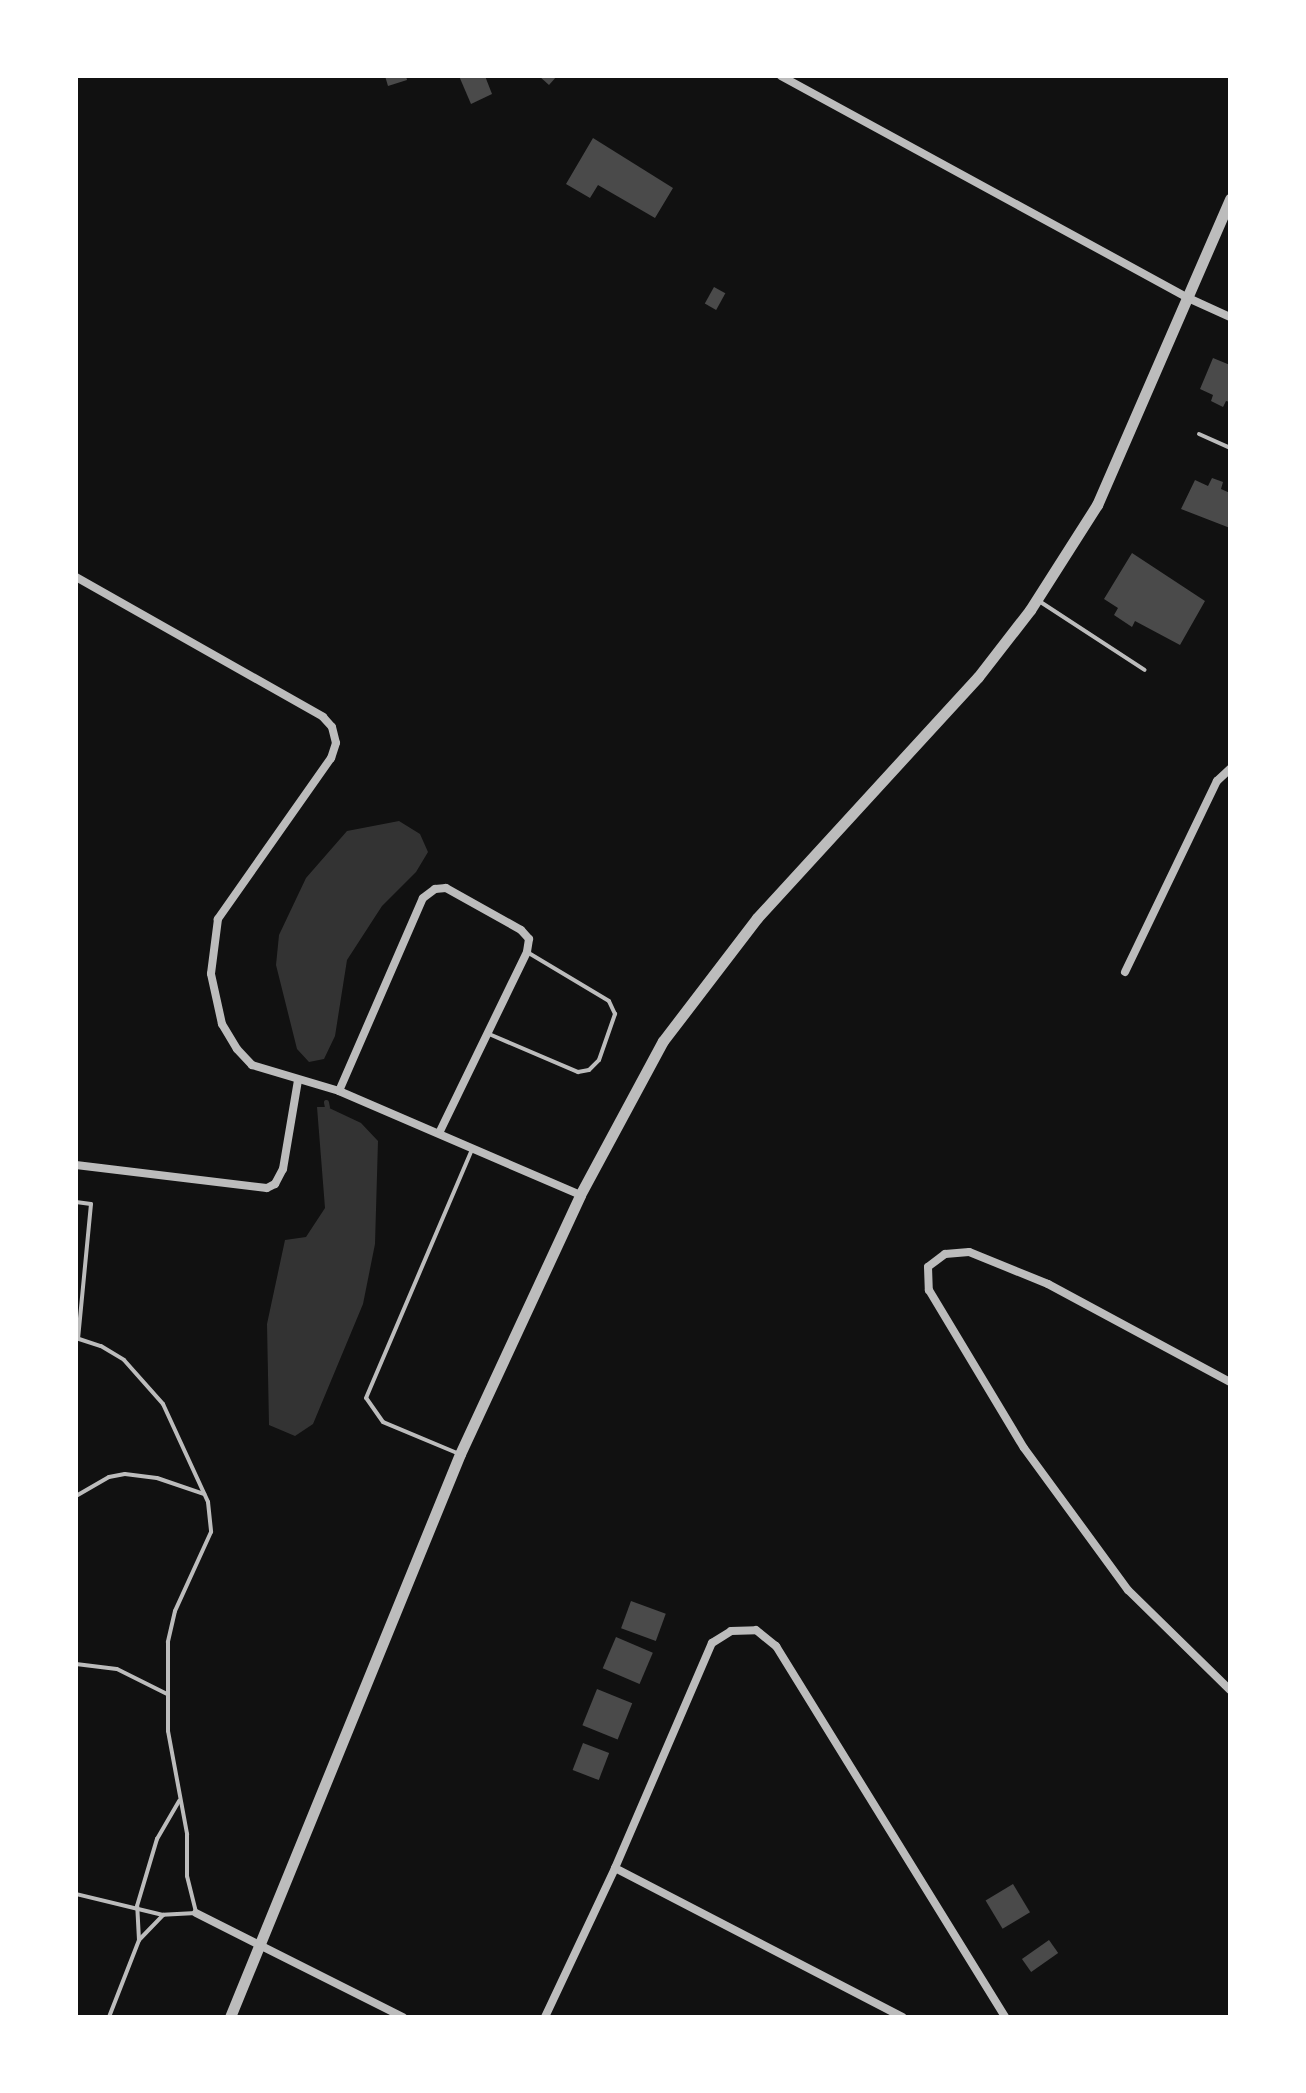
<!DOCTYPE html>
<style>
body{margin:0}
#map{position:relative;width:1306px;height:2093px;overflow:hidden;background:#111;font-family:Lora,serif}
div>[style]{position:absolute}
.water>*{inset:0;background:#333}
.stream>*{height:5px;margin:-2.5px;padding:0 2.5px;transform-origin:2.5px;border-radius:2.5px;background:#333}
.building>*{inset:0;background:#4a4a4a;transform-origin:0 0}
.service>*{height:4px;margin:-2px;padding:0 2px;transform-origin:2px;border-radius:2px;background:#bcbcbc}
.minor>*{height:8px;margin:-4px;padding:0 4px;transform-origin:4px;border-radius:4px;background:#bcbcbc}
.tertiary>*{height:11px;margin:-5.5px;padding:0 5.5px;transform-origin:5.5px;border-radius:5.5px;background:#bcbcbc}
span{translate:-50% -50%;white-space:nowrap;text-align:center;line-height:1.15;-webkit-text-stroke:6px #fff;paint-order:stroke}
.frame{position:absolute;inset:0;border:78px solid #fff;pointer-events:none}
</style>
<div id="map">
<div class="water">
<i style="clip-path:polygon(399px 821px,420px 834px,428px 852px,416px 872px,382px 906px,347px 960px,335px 1036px,324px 1059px,309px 1062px,297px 1049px,276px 965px,279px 935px,306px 878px,347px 831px)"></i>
<i style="clip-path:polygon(317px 1107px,327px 1107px,361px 1123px,378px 1141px,375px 1244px,363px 1304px,313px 1424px,295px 1436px,269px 1425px,267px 1324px,285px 1240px,306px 1237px,325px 1208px)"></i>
</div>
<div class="stream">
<i style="left:326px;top:1102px;width:5px;rotate:79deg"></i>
</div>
<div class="building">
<i style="clip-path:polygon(385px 76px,406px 76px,407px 80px,388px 86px)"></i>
<i style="clip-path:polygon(459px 76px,485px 76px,492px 94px,471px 104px)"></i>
<i style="clip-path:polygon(539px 76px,557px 76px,549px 85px)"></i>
<i style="clip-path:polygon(593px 138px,673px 188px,655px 218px,598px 185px,590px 198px,566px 184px)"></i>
<i style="left:714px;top:287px;width:13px;height:19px;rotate:29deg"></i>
<i style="clip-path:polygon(1213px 358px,1230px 365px,1230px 402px,1226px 401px,1223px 407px,1211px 401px,1213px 395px,1200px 389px)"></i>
<i style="clip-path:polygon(1212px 478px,1223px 482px,1221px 489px,1230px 493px,1230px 528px,1181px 509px,1195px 480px,1208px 486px)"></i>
<i style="clip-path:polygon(1132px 553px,1205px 601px,1180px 645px,1135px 621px,1132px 627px,1114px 615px,1118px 608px,1104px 599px)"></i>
<i style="left:631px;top:1601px;width:37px;height:29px;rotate:20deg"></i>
<i style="left:616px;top:1637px;width:40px;height:34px;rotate:23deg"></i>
<i style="left:597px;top:1689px;width:38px;height:39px;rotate:22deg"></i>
<i style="left:583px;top:1743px;width:28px;height:29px;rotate:21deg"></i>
<i style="left:1013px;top:1884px;width:33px;height:32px;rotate:59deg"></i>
<i style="left:1049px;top:1940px;width:16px;height:33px;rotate:55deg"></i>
</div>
<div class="service">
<i style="left:1199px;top:434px;width:34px;rotate:24deg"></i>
<i style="left:1039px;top:601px;width:126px;rotate:33.1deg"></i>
<i style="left:489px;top:1034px;width:97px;rotate:23.1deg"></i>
<i style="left:578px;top:1072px;width:11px;rotate:-10deg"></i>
<i style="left:589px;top:1070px;width:14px;rotate:-45deg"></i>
<i style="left:599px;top:1060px;width:49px;rotate:-70.8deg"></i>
<i style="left:615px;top:1014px;width:14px;rotate:-115deg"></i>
<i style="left:609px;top:1001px;width:96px;rotate:-149.1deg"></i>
<i style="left:76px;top:1202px;width:15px;rotate:8deg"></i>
<i style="left:91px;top:1204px;width:135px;rotate:95.5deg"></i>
<i style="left:76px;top:1338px;width:26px;rotate:18deg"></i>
<i style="left:101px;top:1346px;width:27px;rotate:31deg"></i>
<i style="left:124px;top:1360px;width:59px;rotate:48.4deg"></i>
<i style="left:163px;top:1404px;width:108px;rotate:65.3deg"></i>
<i style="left:208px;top:1502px;width:30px;rotate:84deg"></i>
<i style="left:211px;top:1532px;width:87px;rotate:114.5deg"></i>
<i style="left:175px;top:1611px;width:32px;rotate:103deg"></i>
<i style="left:168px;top:1642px;width:89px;rotate:90deg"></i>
<i style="left:168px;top:1731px;width:105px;rotate:79.5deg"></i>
<i style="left:187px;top:1834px;width:42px;rotate:90deg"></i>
<i style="left:187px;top:1876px;width:38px;rotate:76deg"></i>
<i style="left:196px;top:1913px;width:33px;rotate:177deg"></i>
<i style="left:163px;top:1915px;width:89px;rotate:-166.4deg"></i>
<i style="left:457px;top:1453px;width:80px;rotate:-157.3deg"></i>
<i style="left:383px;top:1422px;width:29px;rotate:-125deg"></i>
<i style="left:366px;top:1398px;width:271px;rotate:-66.9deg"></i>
<i style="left:76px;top:1496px;width:38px;rotate:-30deg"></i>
<i style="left:109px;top:1477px;width:16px;rotate:-11deg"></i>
<i style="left:125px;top:1474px;width:32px;rotate:7deg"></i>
<i style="left:157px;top:1478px;width:50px;rotate:18.8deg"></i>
<i style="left:76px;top:1664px;width:41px;rotate:7deg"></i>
<i style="left:117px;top:1669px;width:56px;rotate:26.6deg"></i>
<i style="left:139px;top:1940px;width:34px;rotate:-93deg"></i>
<i style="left:137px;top:1906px;width:70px;rotate:-73.4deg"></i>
<i style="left:157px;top:1839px;width:44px;rotate:-59.9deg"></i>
<i style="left:109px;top:2017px;width:83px;rotate:-68.7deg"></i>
<i style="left:139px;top:1940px;width:35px;rotate:-46deg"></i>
</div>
<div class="minor">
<i style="left:781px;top:76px;width:461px;rotate:28.6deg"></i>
<i style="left:1186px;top:297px;width:48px;rotate:24.4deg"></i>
<i style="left:76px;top:577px;width:284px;rotate:29.5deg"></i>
<i style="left:323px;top:717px;width:13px;rotate:48deg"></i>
<i style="left:332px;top:727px;width:16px;rotate:76deg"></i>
<i style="left:336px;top:743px;width:16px;rotate:108deg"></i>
<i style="left:331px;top:758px;width:197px;rotate:125.1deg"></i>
<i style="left:218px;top:919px;width:55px;rotate:97.3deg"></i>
<i style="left:211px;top:974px;width:51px;rotate:77.6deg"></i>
<i style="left:222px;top:1024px;width:29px;rotate:59deg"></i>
<i style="left:237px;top:1049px;width:22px;rotate:47deg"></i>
<i style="left:252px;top:1065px;width:91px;rotate:16.6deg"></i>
<i style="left:339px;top:1091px;width:262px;rotate:23.3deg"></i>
<i style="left:1125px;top:972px;width:212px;rotate:-64.3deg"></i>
<i style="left:1217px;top:781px;width:18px;rotate:-43deg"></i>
<i style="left:339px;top:1091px;width:210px;rotate:-66.5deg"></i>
<i style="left:423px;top:898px;width:15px;rotate:-37deg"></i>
<i style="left:435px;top:889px;width:11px;rotate:-5deg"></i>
<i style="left:446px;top:888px;width:86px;rotate:29.2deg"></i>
<i style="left:521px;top:930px;width:12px;rotate:48deg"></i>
<i style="left:529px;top:939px;width:13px;rotate:99deg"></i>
<i style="left:527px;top:952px;width:199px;rotate:115.9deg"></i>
<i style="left:76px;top:1165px;width:192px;rotate:6.9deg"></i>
<i style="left:267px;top:1188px;width:9px;rotate:-27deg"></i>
<i style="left:275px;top:1184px;width:17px;rotate:-62deg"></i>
<i style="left:283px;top:1169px;width:90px;rotate:-80.4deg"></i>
<i style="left:1230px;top:1382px;width:207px;rotate:-151.7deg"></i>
<i style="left:1048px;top:1284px;width:85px;rotate:-157.9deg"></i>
<i style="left:969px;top:1252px;width:24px;rotate:175deg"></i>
<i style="left:945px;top:1254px;width:21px;rotate:143deg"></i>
<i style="left:928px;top:1267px;width:23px;rotate:88deg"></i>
<i style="left:929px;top:1290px;width:184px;rotate:59deg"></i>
<i style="left:1024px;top:1448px;width:176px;rotate:53.8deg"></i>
<i style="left:1128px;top:1590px;width:143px;rotate:44.4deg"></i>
<i style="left:615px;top:1868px;width:324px;rotate:27.4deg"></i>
<i style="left:196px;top:1913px;width:232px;rotate:26.7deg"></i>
<i style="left:545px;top:2017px;width:165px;rotate:-64.8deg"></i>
<i style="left:615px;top:1868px;width:245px;rotate:-66.7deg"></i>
<i style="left:712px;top:1643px;width:22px;rotate:-32deg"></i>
<i style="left:731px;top:1631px;width:25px;rotate:-2deg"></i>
<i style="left:756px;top:1630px;width:26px;rotate:39deg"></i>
<i style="left:776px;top:1646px;width:436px;rotate:58.3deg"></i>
</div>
<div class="tertiary">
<i style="left:230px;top:2017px;width:608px;rotate:-67.78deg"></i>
<i style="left:460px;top:1454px;width:285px;rotate:-65.1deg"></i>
<i style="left:580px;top:1195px;width:175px;rotate:-61.7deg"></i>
<i style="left:663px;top:1041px;width:155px;rotate:-52.6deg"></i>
<i style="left:757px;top:918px;width:327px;rotate:-47.5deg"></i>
<i style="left:978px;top:677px;width:85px;rotate:-52.2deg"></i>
<i style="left:1030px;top:610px;width:125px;rotate:-57.5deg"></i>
<i style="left:1097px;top:505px;width:334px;rotate:-66.5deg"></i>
</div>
<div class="frame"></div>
</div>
